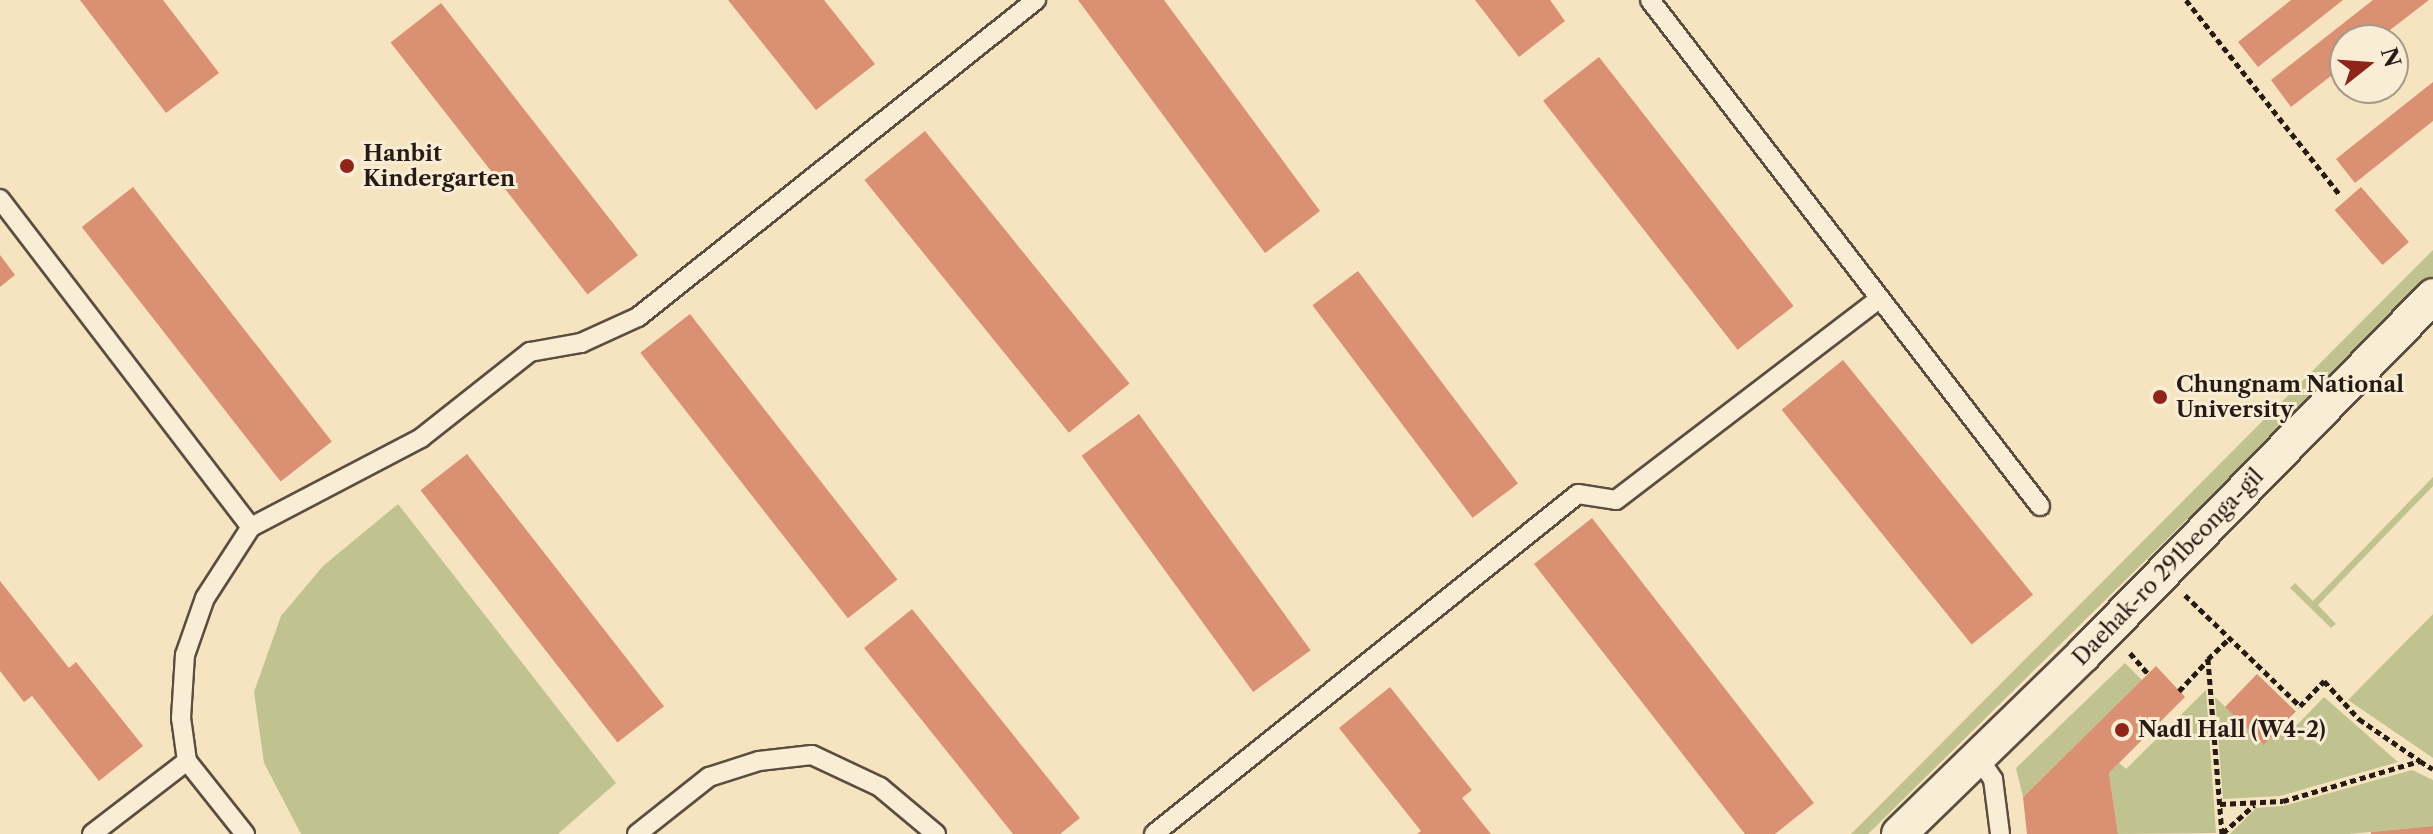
<!DOCTYPE html>
<style>
body{margin:0}
#map{position:relative;width:2433px;height:834px;overflow:hidden;background:#f6e4c0;font-family:"Libre Caslon Text",serif}
div>[style]{position:absolute}
.green>*{inset:0;background:#c0c390}
.building>*{inset:0;background:#da9072;transform-origin:0 0}
.path>*{height:5px;margin-top:-2.5px;transform-origin:0;background:repeating-linear-gradient(90deg,#271b15 0 6px,transparent 0 10px)}
.roads{filter:drop-shadow(2px 0 #5b4d40) drop-shadow(-2px 0 #5b4d40) drop-shadow(0 2px #5b4d40) drop-shadow(0 -2px #5b4d40)}
.lane>*{height:18px;margin:-9px;padding:0 9px;transform-origin:9px;border-radius:9px;background:#f9edd6}
.street>*{height:34px;margin:-17px;padding:0 17px;transform-origin:17px;border-radius:17px;background:#f9edd6}
.dots>*{width:22px;height:22px;translate:-50% -50%;box-sizing:border-box;border:4px solid #f9edd6;border-radius:50%}
span{translate:-50% -50%;white-space:nowrap;text-align:center;line-height:1.15;-webkit-text-stroke:6px #f9edd6;paint-order:stroke}
.poi-label{font-size:22px;color:#271b15;font-weight:700}
.left{translate:0 -50%;text-align:left}
.street-label{font-size:22px;color:#271b15}
.north{position:absolute;left:2329px;top:24px;width:80px;height:80px;box-sizing:border-box;background:#f9edd6;border:2px solid #a59989;border-radius:50%;rotate:73deg;font-size:22px;font-weight:700;line-height:32px;text-align:center;color:#271b15}
.north::after{content:'';display:block;margin:auto;width:28px;height:36px;background:#8f2418;clip-path:polygon(50% 0,100% 100%,50% 72%,0 100%)}
</style>
<div id="map">
<div class="green">
<i style="clip-path:polygon(2433px 250px,2433px 277px,1868px 834px,1851px 834px)"></i>
<i style="clip-path:polygon(2433px 477px,2433px 486px,2318px 605px,2336px 624px,2331px 628px,2290px 588px,2295px 583px,2313px 601px)"></i>
<i style="clip-path:polygon(398px 504px,616px 783px,558px 834px,301px 834px,264px 763px,254px 692px,281px 616px,323px 566px)"></i>
<i style="clip-path:polygon(2433px 614px,2433px 758px,2348px 700px)"></i>
<i style="clip-path:polygon(2125px 663px,2142px 680px,2023px 797px,2016px 768px)"></i>
<i style="clip-path:polygon(2206px 690px,2216px 833px,2118px 834px,2109px 773px,2119px 763px,2126px 769px)"></i>
<i style="clip-path:polygon(2215px 697px,2264px 744px,2288px 719px,2297px 725px,2324px 697px,2398px 762px,2280px 796px,2223px 799px)"></i>
<i style="clip-path:polygon(2412px 770px,2433px 780px,2433px 826px,2349px 834px,2230px 834px,2256px 808px,2283px 806px)"></i>
</div>
<div class="building">
<i style="clip-path:polygon(80px 0,163px 0,219px 73px,166px 113px)"></i>
<i style="clip-path:polygon(728px 0,824px 0,875px 64px,816px 110px)"></i>
<i style="clip-path:polygon(1078px 0,1164px 0,1320px 211px,1265px 253px)"></i>
<i style="clip-path:polygon(1475px 0,1550px 0,1565px 21px,1519px 57px)"></i>
<i style="clip-path:polygon(2291px 0,2343px 0,2258px 67px,2238px 42px)"></i>
<i style="clip-path:polygon(2373px 0,2429px 0,2377px 40px,2345px 40px,2345px 65px,2291px 107px,2271px 80px)"></i>
<i style="left:441px;top:3px;width:320px;height:64px;rotate:52deg"></i>
<i style="left:1599px;top:57px;width:316px;height:71px;rotate:52deg"></i>
<i style="clip-path:polygon(2433px 82px,2433px 121px,2355px 183px,2336px 159px)"></i>
<i style="left:925px;top:131px;width:325px;height:78px;rotate:51deg"></i>
<i style="left:133px;top:187px;width:323px;height:65px;rotate:52deg"></i>
<i style="left:2361px;top:187px;width:73px;height:35px;rotate:49deg"></i>
<i style="clip-path:polygon(0 255px,15px 275px,0 287px)"></i>
<i style="left:1358px;top:271px;width:266px;height:57px;rotate:53deg"></i>
<i style="left:690px;top:314px;width:337px;height:63px;rotate:52deg"></i>
<i style="left:1843px;top:360px;width:302px;height:79px;rotate:51deg"></i>
<i style="left:1139px;top:414px;width:292px;height:71px;rotate:54deg"></i>
<i style="left:467px;top:454px;width:320px;height:59px;rotate:52deg"></i>
<i style="clip-path:polygon(1592px 518px,1814px 803px,1775px 834px,1745px 834px,1534px 564px)"></i>
<i style="clip-path:polygon(0 581px,69px 668px,76px 662px,143px 746px,99px 781px,32px 696px,24px 702px,0 671px)"></i>
<i style="clip-path:polygon(912px 609px,1080px 818px,1060px 834px,1013px 834px,864px 648px)"></i>
<i style="clip-path:polygon(2156px 666px,2185px 697px,2109px 773px,2118px 834px,2027px 834px,2023px 797px)"></i>
<i style="left:2257px;top:674px;width:54px;height:46px;rotate:44deg"></i>
<i style="clip-path:polygon(1390px 687px,1472px 790px,1462px 798px,1491px 834px,1417px 834px,1421px 831px,1339px 728px)"></i>
<i style="clip-path:polygon(2433px 826px,2433px 834px,2371px 834px,2371px 832px)"></i>
</div>
<div class="path">
<i style="left:2186px;top:0;width:248px;rotate:51.7deg"></i>
<i style="left:2185px;top:595px;width:160px;rotate:44deg"></i>
<i style="left:2300px;top:706px;width:35px;rotate:-46deg"></i>
<i style="left:2324px;top:681px;width:52px;rotate:47.4deg"></i>
<i style="left:2359px;top:719px;width:74px;rotate:34.5deg"></i>
<i style="left:2130px;top:653px;width:28px;rotate:49deg"></i>
<i style="left:2179px;top:691px;width:42px;rotate:-46.9deg"></i>
<i style="left:2220px;top:804px;width:63px;rotate:-2.7deg"></i>
<i style="left:2283px;top:801px;width:143px;rotate:-16.3deg"></i>
<i style="left:2420px;top:761px;width:15px;rotate:32deg"></i>
<i style="left:2223px;top:833px;width:42px;rotate:-42.1deg"></i>
<i style="left:2222px;top:834px;width:176px;rotate:-94.6deg"></i>
<i style="left:2208px;top:659px;width:29px;rotate:-44deg"></i>
</div>
<div class="roads">
<div class="lane">
<i style="left:1650px;top:0;width:639px;rotate:52.38deg"></i>
<i style="left:0;top:199px;width:413px;rotate:52.6deg"></i>
<i style="left:1978px;top:757px;width:27px;rotate:56deg"></i>
<i style="left:1993px;top:779px;width:55px;rotate:82.7deg"></i>
<i style="left:92px;top:834px;width:120px;rotate:-37.5deg"></i>
<i style="left:245px;top:834px;width:93px;rotate:-128.5deg"></i>
<i style="left:187px;top:761px;width:43px;rotate:-97.9deg"></i>
<i style="left:181px;top:718px;width:63px;rotate:-86.4deg"></i>
<i style="left:185px;top:655px;width:60px;rotate:-70.7deg"></i>
<i style="left:205px;top:598px;width:85px;rotate:-57.1deg"></i>
<i style="left:251px;top:527px;width:192px;rotate:-27.6deg"></i>
<i style="left:421px;top:438px;width:139px;rotate:-38.3deg"></i>
<i style="left:530px;top:352px;width:52px;rotate:-10deg"></i>
<i style="left:581px;top:343px;width:63px;rotate:-24.5deg"></i>
<i style="left:638px;top:317px;width:509px;rotate:-38.54deg"></i>
<i style="left:637px;top:834px;width:92px;rotate:-38.4deg"></i>
<i style="left:709px;top:777px;width:52px;rotate:-17.7deg"></i>
<i style="left:759px;top:761px;width:53px;rotate:-6.5deg"></i>
<i style="left:812px;top:755px;width:75px;rotate:25.2deg"></i>
<i style="left:880px;top:787px;width:73px;rotate:40deg"></i>
<i style="left:1154px;top:834px;width:543px;rotate:-38.73deg"></i>
<i style="left:1578px;top:494px;width:38px;rotate:9deg"></i>
<i style="left:1616px;top:500px;width:330px;rotate:-37.4deg"></i>
</div>
<div class="street">
<i style="left:1899px;top:834px;width:258px;rotate:-44.2deg"></i>
<i style="left:2084px;top:654px;width:500px;rotate:-45.7deg"></i>
</div>
</div>
<div class="dots">
<i style="left:347px;top:166px;background:#8f2418"></i>
<i style="left:2160px;top:397px;background:#8f2418"></i>
<i style="left:2122px;top:730px;background:#8f2418"></i>
</div>
<div class="poi-label">
<span class="left" style="left:363px;top:166px">Hanbit<br>Kindergarten</span>
<span class="left" style="left:2176px;top:397px">Chungnam National<br>University</span>
<span class="left" style="left:2138px;top:730px">Nadl Hall (W4-2)</span>
</div>
<div class="street-label">
<span style="left:2168px;top:567px;rotate:-46deg">Daehak-ro 291beonga-gil</span>
</div>
<div class="north">N</div>
</div>
